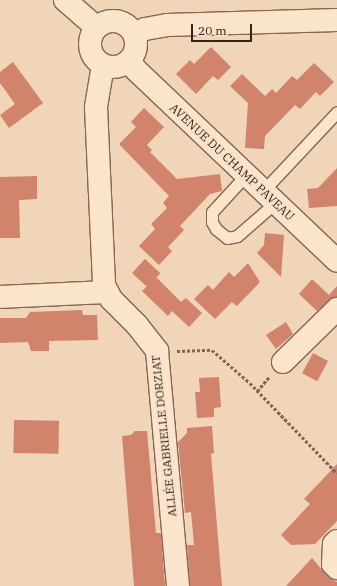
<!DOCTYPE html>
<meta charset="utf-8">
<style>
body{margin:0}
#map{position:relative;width:337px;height:586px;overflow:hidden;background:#f0d5b9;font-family:"IBM Plex Serif",serif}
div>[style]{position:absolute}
.building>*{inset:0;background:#d1836c;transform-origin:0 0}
.path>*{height:2.5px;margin-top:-1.25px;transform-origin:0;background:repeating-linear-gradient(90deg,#876553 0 3px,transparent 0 5px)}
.roads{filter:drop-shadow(1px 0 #876553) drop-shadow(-1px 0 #876553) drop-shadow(0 1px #876553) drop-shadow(0 -1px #876553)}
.lane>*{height:11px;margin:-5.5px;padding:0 5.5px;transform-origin:5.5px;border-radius:5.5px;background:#fbe4cc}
.street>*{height:22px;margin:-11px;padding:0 11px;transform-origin:11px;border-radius:11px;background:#fbe4cc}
.street>.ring{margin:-11px;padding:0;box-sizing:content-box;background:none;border:22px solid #fbe4cc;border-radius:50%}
span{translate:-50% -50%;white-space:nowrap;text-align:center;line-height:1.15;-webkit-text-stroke:4px #f7e1c9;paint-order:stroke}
.street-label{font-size:12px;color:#352219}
.scale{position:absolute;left:191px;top:24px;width:61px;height:18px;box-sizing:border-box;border:2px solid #352219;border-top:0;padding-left:5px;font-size:12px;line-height:14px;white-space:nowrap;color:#352219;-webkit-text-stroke:3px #f7e1c9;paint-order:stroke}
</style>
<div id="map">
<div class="building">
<i style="clip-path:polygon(211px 47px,231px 67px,218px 80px,213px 76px,196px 94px,176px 74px,190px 60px,194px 64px)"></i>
<i style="clip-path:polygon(13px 62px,43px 103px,9px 128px,0 115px,15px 104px,0 83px,0 72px)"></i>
<i style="clip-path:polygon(314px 63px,334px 82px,320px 96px,316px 92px,300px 109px,295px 105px,265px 136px,264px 149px,245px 148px,248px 103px,230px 86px,242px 74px,265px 96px,272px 89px,276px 93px,292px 76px,297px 80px)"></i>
<i style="clip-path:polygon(144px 108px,164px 127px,147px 145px,152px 150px,150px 152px,177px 179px,220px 174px,222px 191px,210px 194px,180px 226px,184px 230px,168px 247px,172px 251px,159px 265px,139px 246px,155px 229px,151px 224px,167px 208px,163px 203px,169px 196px,119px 144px,136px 127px,131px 122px)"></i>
<i style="clip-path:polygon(337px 168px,337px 206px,309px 208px,307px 189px,318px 188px)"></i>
<i style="clip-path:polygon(37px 176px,37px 199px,19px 200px,20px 238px,0 238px,0 177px)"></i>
<i style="clip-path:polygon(265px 233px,284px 235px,281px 277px,257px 253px,264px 245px)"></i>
<i style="left:145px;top:259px;width:21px;height:19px;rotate:43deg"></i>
<i style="clip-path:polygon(248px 263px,260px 282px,237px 306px,232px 302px,215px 319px,194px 299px,208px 285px,213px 290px,229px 272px,234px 277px)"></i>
<i style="clip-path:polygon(156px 277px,181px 302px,186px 298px,202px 313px,189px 327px,172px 311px,168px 316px,142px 291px)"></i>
<i style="clip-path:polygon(312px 279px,329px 295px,337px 286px,337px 297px,329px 300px,317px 311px,299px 294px)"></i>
<i style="clip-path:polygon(82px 310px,83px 315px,97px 315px,98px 340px,49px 341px,49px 351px,31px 351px,28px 342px,0 343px,0 318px,26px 318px,30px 312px)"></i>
<i style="clip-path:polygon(286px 322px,293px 334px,276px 349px,266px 335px)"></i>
<i style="left:313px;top:353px;width:17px;height:23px;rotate:28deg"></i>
<i style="clip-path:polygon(219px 377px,221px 407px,214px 408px,214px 417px,197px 418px,195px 392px,200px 392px,199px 378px)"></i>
<i style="left:14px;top:420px;width:45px;height:33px;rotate:1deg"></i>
<i style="clip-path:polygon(212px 426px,214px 453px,211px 454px,222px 586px,190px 586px,187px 545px,194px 545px,191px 512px,185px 513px,178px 442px,187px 433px,187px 428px)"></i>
<i style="clip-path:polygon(135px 431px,147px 431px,156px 533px,161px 533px,165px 586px,134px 586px,122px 436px,131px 435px)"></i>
<i style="clip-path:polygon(337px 464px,337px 521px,315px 544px,291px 545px,281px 535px,310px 504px,304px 499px)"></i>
<i style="clip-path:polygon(312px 558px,328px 577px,337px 582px,337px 586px,286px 586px)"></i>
</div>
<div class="path">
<i style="left:177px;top:351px;width:35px;rotate:-2deg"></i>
<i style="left:212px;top:350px;width:50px;rotate:41deg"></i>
<i style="left:250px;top:383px;width:125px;rotate:46deg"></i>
<i style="left:257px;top:391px;width:18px;rotate:-49deg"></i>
</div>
<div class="roads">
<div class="lane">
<i style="left:246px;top:175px;width:50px;rotate:132.6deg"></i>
<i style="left:212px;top:212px;width:10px;rotate:90deg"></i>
<i style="left:212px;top:222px;width:8px;rotate:60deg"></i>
<i style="left:216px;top:229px;width:14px;rotate:39deg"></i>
<i style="left:227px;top:238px;width:10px;rotate:-11deg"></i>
<i style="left:237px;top:236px;width:50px;rotate:-41deg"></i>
<i style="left:263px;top:191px;width:108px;rotate:-46.9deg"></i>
</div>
<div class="street">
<i style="left:65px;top:0;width:41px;rotate:41.1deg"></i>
<i class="ring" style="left:90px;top:21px;width:24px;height:24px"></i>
<i style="left:135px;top:34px;width:11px;rotate:-27deg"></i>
<i style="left:145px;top:29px;width:22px;rotate:-10deg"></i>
<i style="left:167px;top:25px;width:170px;rotate:-1.7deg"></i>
<i style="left:129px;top:61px;width:11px;rotate:52deg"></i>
<i style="left:136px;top:70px;width:277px;rotate:43.5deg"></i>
<i style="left:103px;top:65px;width:43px;rotate:99.5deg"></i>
<i style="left:96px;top:107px;width:178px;rotate:87.4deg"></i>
<i style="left:104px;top:285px;width:16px;rotate:63deg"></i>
<i style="left:111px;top:299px;width:37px;rotate:45deg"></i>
<i style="left:137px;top:325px;width:33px;rotate:52deg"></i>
<i style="left:157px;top:351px;width:236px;rotate:84.9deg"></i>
<i style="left:0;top:297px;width:106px;rotate:-2.7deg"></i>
<i style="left:283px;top:362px;width:76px;rotate:-44.5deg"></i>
<i style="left:337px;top:541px;width:4px;rotate:135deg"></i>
<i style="left:334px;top:544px;width:20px;rotate:93deg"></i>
<i style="left:333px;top:564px;width:6px;rotate:45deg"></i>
</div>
</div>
<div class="street-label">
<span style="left:232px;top:162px;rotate:43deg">AVENUE DU CHAMP PAVEAU</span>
<span style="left:164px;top:436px;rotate:-96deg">ALLÉE GABRIELLE DORZIAT</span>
</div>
<div class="scale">20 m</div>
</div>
